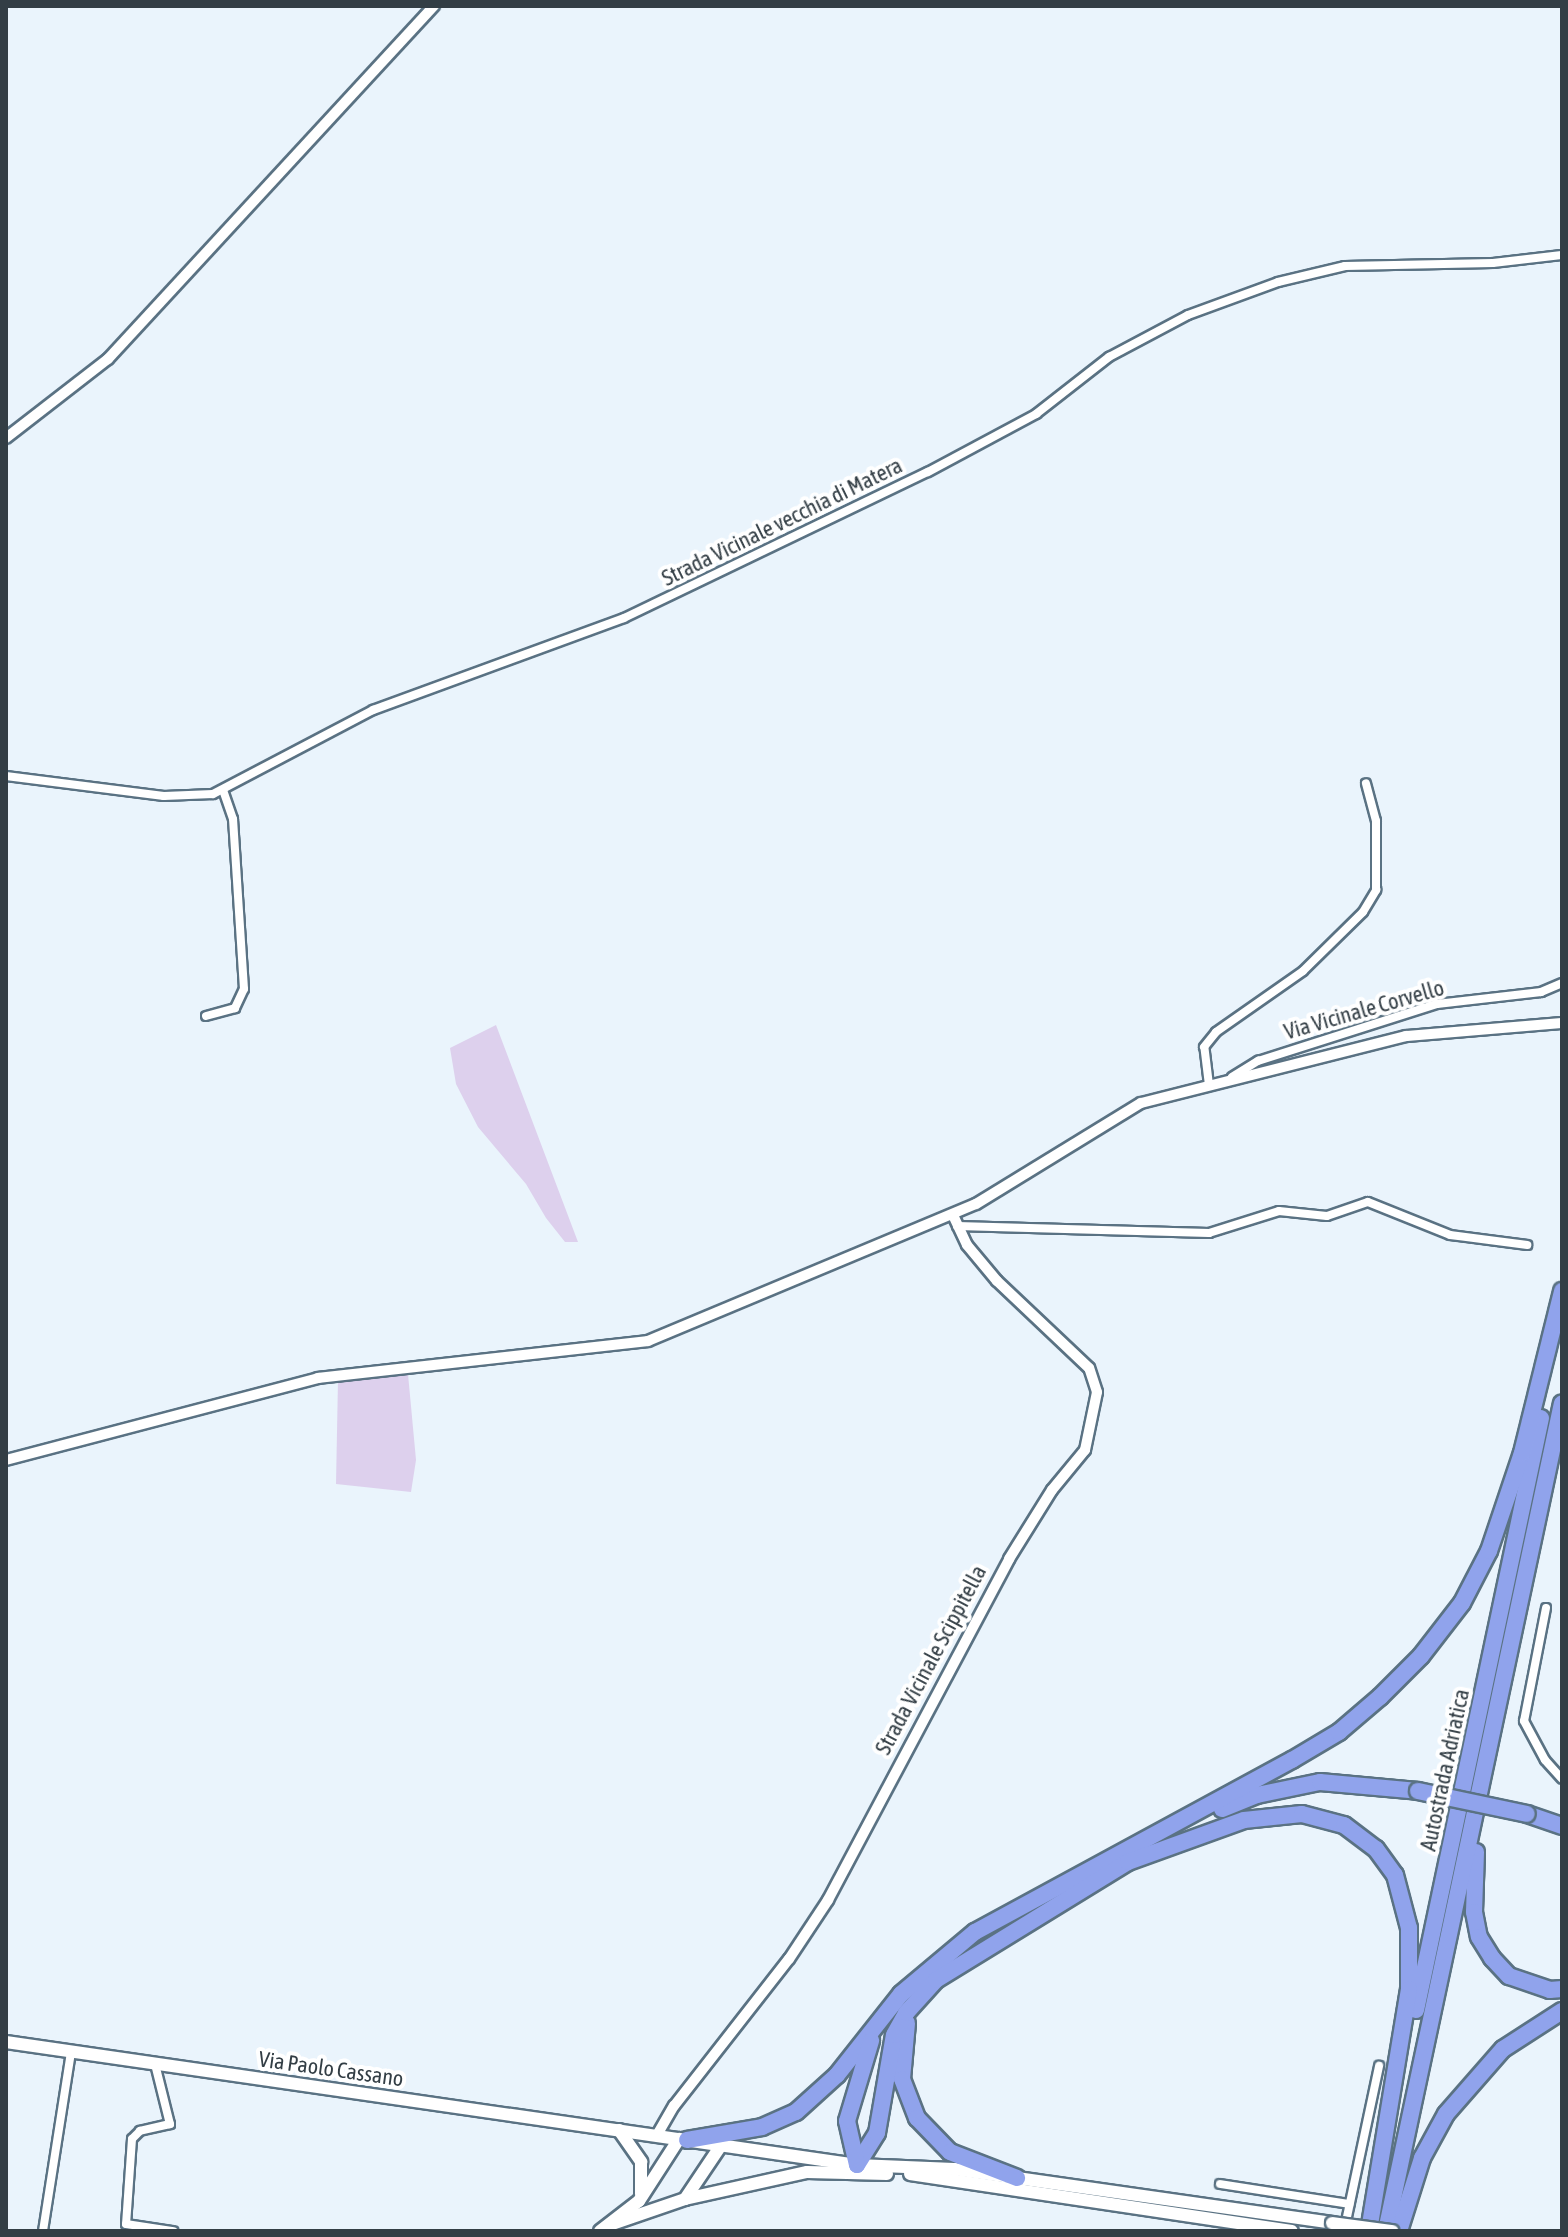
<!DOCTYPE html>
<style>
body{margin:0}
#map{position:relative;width:1568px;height:2237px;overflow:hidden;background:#eaf4fc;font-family:"Asap Condensed",sans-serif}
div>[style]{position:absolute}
.green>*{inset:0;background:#ddd0ed}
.roads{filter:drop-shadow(2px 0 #5a7283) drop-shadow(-2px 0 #5a7283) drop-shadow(0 2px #5a7283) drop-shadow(0 -2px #5a7283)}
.minor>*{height:8px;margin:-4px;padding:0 4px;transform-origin:4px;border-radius:4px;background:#fff}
.tertiary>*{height:10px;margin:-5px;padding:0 5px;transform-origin:5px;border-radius:5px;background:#fff}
.secondary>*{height:12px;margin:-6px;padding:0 6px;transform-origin:6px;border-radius:6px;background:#fff}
.motorway>*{height:16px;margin:-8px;padding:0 8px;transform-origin:8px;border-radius:8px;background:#90a3ec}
.bridges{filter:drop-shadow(2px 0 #5a7283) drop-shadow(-2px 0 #5a7283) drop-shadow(0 2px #5a7283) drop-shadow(0 -2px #5a7283)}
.secondary-bridge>*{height:12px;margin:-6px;padding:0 6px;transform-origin:6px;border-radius:6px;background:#fff}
.motorway-bridge>*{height:16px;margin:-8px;padding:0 8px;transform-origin:8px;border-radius:8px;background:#90a3ec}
span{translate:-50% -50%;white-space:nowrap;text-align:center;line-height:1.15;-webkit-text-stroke:8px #fff;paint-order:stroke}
.street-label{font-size:22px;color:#333e45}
.frame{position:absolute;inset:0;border:8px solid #333e45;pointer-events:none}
</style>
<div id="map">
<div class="green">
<i style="clip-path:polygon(496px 1025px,578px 1242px,565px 1242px,546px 1218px,526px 1184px,478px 1127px,456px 1084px,450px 1048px)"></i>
<i style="clip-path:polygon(408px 1374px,416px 1460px,411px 1492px,336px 1484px,338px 1380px)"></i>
</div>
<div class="roads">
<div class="minor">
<i style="left:6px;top:776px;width:159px;rotate:7.2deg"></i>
<i style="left:164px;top:796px;width:49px;rotate:-2.3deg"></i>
<i style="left:213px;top:794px;width:181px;rotate:-27.7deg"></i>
<i style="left:373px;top:710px;width:267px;rotate:-20.1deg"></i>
<i style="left:624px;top:618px;width:337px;rotate:-25.7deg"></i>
<i style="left:928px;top:472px;width:123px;rotate:-28.2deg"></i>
<i style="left:1036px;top:414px;width:93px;rotate:-38deg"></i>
<i style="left:1109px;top:357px;width:89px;rotate:-28deg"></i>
<i style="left:1188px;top:315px;width:96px;rotate:-20.1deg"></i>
<i style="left:1278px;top:282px;width:69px;rotate:-13.4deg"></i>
<i style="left:1345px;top:266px;width:148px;rotate:-1.2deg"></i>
<i style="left:1493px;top:263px;width:69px;rotate:-6.6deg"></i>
<i style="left:206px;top:1016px;width:30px;rotate:-15deg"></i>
<i style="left:235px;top:1008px;width:21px;rotate:-65deg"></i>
<i style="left:244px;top:989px;width:170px;rotate:-93.7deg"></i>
<i style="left:233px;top:819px;width:31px;rotate:-109deg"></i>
<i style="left:1232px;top:1077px;width:31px;rotate:-32deg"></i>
<i style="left:1258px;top:1061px;width:188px;rotate:-17.7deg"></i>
<i style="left:1437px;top:1004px;width:105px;rotate:-6.6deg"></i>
<i style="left:1541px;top:992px;width:23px;rotate:-23deg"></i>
<i style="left:1209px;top:1085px;width:38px;rotate:-97deg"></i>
<i style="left:1204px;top:1047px;width:19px;rotate:-51deg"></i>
<i style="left:1216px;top:1032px;width:106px;rotate:-35deg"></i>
<i style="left:1303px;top:971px;width:84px;rotate:-44.5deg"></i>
<i style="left:1363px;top:912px;width:26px;rotate:-59deg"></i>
<i style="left:1376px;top:890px;width:69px;rotate:-90deg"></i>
<i style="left:1376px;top:821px;width:39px;rotate:-105deg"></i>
<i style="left:957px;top:1226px;width:252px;rotate:1.6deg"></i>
<i style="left:1209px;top:1233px;width:73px;rotate:-17.4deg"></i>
<i style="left:1279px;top:1211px;width:48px;rotate:5.9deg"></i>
<i style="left:1327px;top:1216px;width:43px;rotate:-18.9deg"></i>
<i style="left:1368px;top:1202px;width:88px;rotate:21.9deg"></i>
<i style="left:1450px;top:1235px;width:78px;rotate:7.4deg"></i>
<i style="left:1546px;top:1608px;width:115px;rotate:101deg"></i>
<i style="left:1524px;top:1721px;width:44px;rotate:61.7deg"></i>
<i style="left:1545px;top:1760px;width:25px;rotate:48deg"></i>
<i style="left:155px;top:2064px;width:62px;rotate:76deg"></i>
<i style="left:170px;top:2124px;width:31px;rotate:167deg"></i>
<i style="left:140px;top:2131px;width:11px;rotate:135deg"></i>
<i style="left:132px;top:2139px;width:85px;rotate:94deg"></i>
<i style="left:126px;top:2224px;width:48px;rotate:8.5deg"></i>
<i style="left:1220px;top:2184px;width:131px;rotate:8.8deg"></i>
<i style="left:43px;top:2231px;width:181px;rotate:-81.1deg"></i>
<i style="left:1344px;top:2231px;width:169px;rotate:-78deg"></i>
</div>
<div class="tertiary">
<i style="left:6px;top:438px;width:129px;rotate:-37.8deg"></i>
<i style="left:108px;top:359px;width:481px;rotate:-47.3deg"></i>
<i style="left:6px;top:1460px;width:323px;rotate:-14.7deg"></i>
<i style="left:318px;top:1378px;width:332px;rotate:-6.4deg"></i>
<i style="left:648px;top:1341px;width:355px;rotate:-22.7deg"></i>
<i style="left:976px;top:1204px;width:193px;rotate:-31.5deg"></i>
<i style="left:1141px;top:1103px;width:273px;rotate:-14.2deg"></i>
<i style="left:1406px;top:1036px;width:157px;rotate:-4.8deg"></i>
<i style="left:657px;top:2135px;width:34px;rotate:-60deg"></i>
<i style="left:674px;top:2106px;width:187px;rotate:-52deg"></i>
<i style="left:789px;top:1959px;width:71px;rotate:-56.5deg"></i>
<i style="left:828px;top:1900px;width:386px;rotate:-62deg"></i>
<i style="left:1009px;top:1559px;width:81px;rotate:-58.1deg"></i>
<i style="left:1052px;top:1490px;width:52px;rotate:-50.5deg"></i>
<i style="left:1085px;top:1450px;width:59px;rotate:-78.3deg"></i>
<i style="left:1097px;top:1392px;width:25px;rotate:-108deg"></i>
<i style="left:1089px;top:1368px;width:127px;rotate:-136.6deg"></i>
<i style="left:997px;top:1281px;width:47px;rotate:-129.8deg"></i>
<i style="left:967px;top:1245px;width:33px;rotate:-115deg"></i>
</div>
<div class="secondary">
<i style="left:6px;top:2042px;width:860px;rotate:8.22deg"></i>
<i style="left:857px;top:2165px;width:97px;rotate:2.4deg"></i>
<i style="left:954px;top:2169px;width:382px;rotate:8.1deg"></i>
<i style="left:619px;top:2130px;width:39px;rotate:55deg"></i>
<i style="left:641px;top:2162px;width:32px;rotate:90deg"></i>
<i style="left:910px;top:2174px;width:386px;rotate:8.5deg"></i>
<i style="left:685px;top:2199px;width:66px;rotate:-56.1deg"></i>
<i style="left:609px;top:2225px;width:80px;rotate:-18.9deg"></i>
<i style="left:685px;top:2199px;width:125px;rotate:-12.5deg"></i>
<i style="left:807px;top:2172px;width:80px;rotate:1.4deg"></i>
<i style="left:600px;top:2231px;width:49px;rotate:-37.6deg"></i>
<i style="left:639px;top:2201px;width:74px;rotate:-57.2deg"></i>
</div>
<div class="motorway">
<i style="left:1222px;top:1809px;width:38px;rotate:-22deg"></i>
<i style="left:1257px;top:1795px;width:64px;rotate:-11.7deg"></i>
<i style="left:1320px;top:1782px;width:98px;rotate:5.2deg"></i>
<i style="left:1527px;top:1814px;width:37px;rotate:19deg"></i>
<i style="left:1476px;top:1852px;width:60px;rotate:91.9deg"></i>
<i style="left:1474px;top:1912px;width:25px;rotate:79deg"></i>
<i style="left:1479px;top:1937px;width:25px;rotate:58deg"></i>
<i style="left:1492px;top:1958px;width:25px;rotate:47deg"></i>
<i style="left:1509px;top:1976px;width:43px;rotate:18.9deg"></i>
<i style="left:1550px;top:1990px;width:12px;rotate:-5deg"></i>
<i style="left:1416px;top:2010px;width:605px;rotate:-78.08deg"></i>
<i style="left:907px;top:2023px;width:56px;rotate:95.1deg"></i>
<i style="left:902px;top:2079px;width:42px;rotate:69deg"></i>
<i style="left:917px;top:2118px;width:47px;rotate:45.9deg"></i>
<i style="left:950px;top:2152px;width:72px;rotate:21.2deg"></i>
<i style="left:687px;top:2140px;width:76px;rotate:-9.8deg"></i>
<i style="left:762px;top:2127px;width:37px;rotate:-24deg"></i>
<i style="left:796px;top:2112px;width:55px;rotate:-42.1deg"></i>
<i style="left:837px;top:2075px;width:103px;rotate:-51.7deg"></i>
<i style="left:901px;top:1994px;width:97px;rotate:-40deg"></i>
<i style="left:975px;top:1932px;width:361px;rotate:-28.5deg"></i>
<i style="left:1292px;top:1760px;width:55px;rotate:-30.8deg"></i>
<i style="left:1339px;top:1732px;width:54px;rotate:-40.5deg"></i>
<i style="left:1380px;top:1697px;width:58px;rotate:-45deg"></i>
<i style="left:1421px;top:1656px;width:67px;rotate:-52.3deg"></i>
<i style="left:1462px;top:1603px;width:59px;rotate:-62.6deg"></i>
<i style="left:1489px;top:1551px;width:103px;rotate:-71.4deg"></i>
<i style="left:1522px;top:1453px;width:167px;rotate:-76.1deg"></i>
<i style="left:857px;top:2165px;width:38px;rotate:-58deg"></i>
<i style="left:877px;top:2133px;width:99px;rotate:-80.2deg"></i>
<i style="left:894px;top:2035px;width:25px;rotate:-61deg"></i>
<i style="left:906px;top:2013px;width:45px;rotate:-47.7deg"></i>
<i style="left:936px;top:1980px;width:225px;rotate:-31.6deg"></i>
<i style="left:1128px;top:1862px;width:123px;rotate:-19.9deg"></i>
<i style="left:1244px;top:1820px;width:58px;rotate:-5.9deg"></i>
<i style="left:1302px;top:1814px;width:43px;rotate:14.7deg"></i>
<i style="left:1344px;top:1825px;width:40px;rotate:37deg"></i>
<i style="left:1376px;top:1849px;width:32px;rotate:54deg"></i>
<i style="left:1395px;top:1875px;width:55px;rotate:75.2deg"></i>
<i style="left:1409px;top:1928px;width:61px;rotate:90deg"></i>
<i style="left:1409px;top:1989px;width:239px;rotate:99.4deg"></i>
<i style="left:857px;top:2165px;width:45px;rotate:-102.8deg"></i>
<i style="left:847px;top:2121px;width:84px;rotate:-73.3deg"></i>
<i style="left:1386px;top:2231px;width:846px;rotate:-78deg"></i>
<i style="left:1399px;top:2231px;width:77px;rotate:-72.5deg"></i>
<i style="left:1422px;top:2158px;width:50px;rotate:-61.4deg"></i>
<i style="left:1446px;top:2114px;width:86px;rotate:-48.8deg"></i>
<i style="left:1503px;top:2049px;width:70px;rotate:-32.8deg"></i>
</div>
</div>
<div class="bridges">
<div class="secondary-bridge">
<i style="left:1332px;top:2223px;width:61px;rotate:7.6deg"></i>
</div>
<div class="motorway-bridge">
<i style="left:1418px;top:1791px;width:111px;rotate:11.9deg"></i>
</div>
</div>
<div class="street-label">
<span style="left:782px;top:522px;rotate:-26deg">Strada Vicinale vecchia di Matera</span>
<span style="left:1364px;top:1010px;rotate:-16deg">Via Vicinale Corvello</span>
<span style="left:931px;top:1660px;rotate:-62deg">Strada Vicinale Scippitella</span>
<span style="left:1445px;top:1770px;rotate:-78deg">Autostrada Adriatica</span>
<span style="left:331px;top:2069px;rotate:8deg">Via Paolo Cassano</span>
</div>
<div class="frame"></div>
</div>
